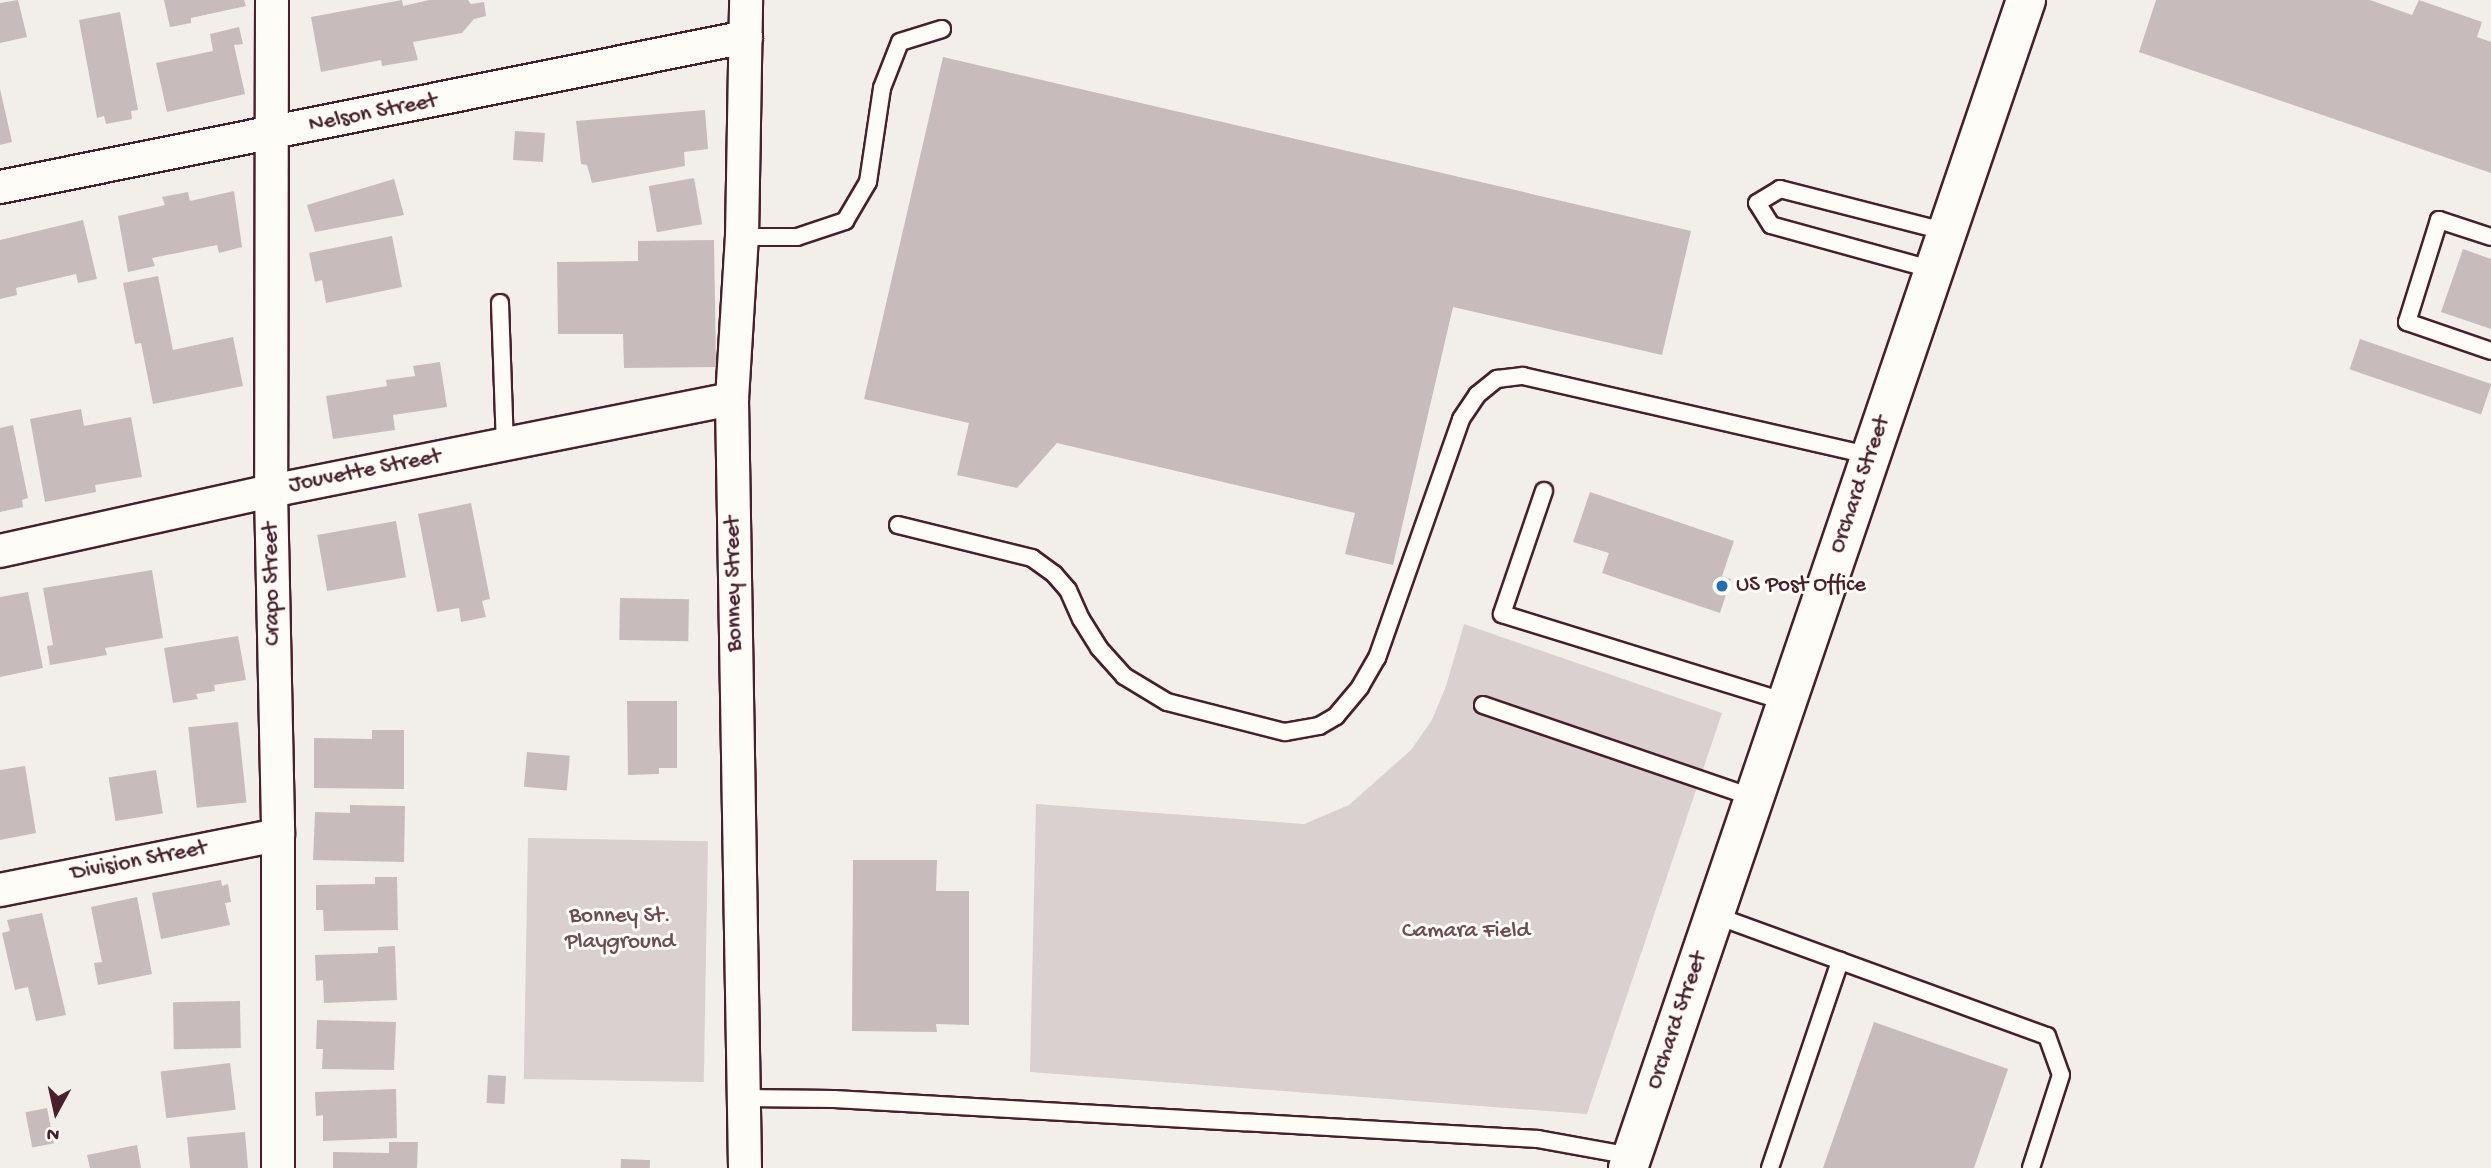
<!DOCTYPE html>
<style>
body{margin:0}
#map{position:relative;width:2491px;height:1168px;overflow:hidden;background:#f2efeb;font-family:"Gochi Hand",sans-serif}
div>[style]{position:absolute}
.green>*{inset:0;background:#d9d0cf;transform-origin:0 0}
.building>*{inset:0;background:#c8bbbb;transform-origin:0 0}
.roads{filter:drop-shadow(2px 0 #4a1f2b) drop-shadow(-2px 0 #4a1f2b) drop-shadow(0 2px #4a1f2b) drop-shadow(0 -2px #4a1f2b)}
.lane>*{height:16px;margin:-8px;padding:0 8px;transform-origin:8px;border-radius:8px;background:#fdfcf7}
.street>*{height:32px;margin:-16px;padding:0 16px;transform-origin:16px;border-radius:16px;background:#fdfcf7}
.secondary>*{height:38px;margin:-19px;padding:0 19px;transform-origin:19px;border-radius:19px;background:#fdfcf7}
.dots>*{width:19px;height:19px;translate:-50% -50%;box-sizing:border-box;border:4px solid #fdfcf7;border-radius:50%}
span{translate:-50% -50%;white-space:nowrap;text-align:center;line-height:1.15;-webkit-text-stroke:6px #fdfcf7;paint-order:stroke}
.street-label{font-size:23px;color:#4a1f2b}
.poi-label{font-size:23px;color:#4a1f2b}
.left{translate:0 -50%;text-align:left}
.park-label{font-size:23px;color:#6e4b54}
.north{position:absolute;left:21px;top:1077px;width:70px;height:70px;-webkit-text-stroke:5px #fdfcf7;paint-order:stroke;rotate:188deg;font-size:19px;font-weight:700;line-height:28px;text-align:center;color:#4a1f2b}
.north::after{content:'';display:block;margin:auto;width:24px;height:32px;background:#4a1f2b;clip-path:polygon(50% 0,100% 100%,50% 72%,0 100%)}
</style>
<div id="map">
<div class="green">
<i style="clip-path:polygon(1464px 624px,1722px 713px,1587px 1114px,1030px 1072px,1036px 804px,1304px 824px,1349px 805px,1411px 750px,1432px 720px,1446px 686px)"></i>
<i style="left:528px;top:838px;width:180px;height:241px;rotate:1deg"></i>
</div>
<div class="building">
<i style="clip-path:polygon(18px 0,27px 37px,0 43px,0 3px)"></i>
<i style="clip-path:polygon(164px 0,244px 0,246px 6px,191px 18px,191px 23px,170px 27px)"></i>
<i style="clip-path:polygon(402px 0,403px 6px,429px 0,468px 0,471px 4px,484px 2px,486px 16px,474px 19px,462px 33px,413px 42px,418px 60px,382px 66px,381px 60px,321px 72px,311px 17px)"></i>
<i style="clip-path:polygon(2156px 0,2370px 0,2412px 15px,2419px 0,2482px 22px,2477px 37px,2491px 42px,2491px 173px,2139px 52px)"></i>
<i style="clip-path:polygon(120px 12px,138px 110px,131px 111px,132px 119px,106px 124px,104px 116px,97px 118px,79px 20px)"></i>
<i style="clip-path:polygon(239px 27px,243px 44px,234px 45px,245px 94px,167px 112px,156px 63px,213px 51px,210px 34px)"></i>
<i style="clip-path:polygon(943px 57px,1691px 231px,1662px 355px,1453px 307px,1393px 565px,1345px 554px,1355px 513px,1057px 443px,1017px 488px,957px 475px,969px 423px,864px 399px)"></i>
<i style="clip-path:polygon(0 89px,12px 142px,0 145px)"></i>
<i style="clip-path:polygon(705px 110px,708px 149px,684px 152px,685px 166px,592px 183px,587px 165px,581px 164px,576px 121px)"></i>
<i style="left:515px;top:131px;width:30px;height:29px;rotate:4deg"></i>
<i style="left:694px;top:178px;width:47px;height:46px;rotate:80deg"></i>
<i style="clip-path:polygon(394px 179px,404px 215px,315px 232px,307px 205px)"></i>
<i style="clip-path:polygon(234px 191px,242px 247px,219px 253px,217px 245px,152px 258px,155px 266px,128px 272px,118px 216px,165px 205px,162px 197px,188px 192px,190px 201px)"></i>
<i style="clip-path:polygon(83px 220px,97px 279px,78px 283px,76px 274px,16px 288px,17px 295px,0 299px,0 240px)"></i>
<i style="clip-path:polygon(392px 236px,402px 287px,326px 303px,322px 280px,315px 282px,309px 253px)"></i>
<i style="clip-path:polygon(714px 240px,716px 367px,624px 368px,623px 334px,558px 334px,557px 262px,638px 261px,638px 241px)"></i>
<i style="clip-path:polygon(2463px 249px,2491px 259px,2491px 329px,2441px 312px)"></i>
<i style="clip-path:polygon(158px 276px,173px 350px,233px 337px,243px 386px,153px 404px,141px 343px,135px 344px,123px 283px)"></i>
<i style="left:2360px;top:339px;width:139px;height:32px;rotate:19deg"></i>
<i style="clip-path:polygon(440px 362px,447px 407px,393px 415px,395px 430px,333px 439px,326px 396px,387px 386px,386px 380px,415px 376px,413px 366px)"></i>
<i style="clip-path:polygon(81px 409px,84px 426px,131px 417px,142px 477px,95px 485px,96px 492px,45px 502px,30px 419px)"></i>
<i style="clip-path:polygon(13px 425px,28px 498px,22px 500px,23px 507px,0 512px,0 428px)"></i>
<i style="clip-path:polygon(1590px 492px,1734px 541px,1722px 576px,1731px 579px,1720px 613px,1602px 573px,1609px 553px,1573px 542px)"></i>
<i style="clip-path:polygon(471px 503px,490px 599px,482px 601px,486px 617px,461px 622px,459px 608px,437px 612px,418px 514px)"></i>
<i style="left:396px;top:521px;width:57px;height:80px;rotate:80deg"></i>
<i style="clip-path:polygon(152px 570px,163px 638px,105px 648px,107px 655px,50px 665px,47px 646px,53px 645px,43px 588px)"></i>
<i style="clip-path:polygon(28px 592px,43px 668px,0 677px,0 597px)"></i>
<i style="left:620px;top:598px;width:69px;height:42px;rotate:1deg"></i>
<i style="clip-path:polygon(238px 636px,246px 680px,214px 685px,215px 691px,196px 694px,198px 699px,173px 703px,164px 648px)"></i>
<i style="clip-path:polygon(627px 701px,677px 701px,677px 768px,659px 768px,659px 774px,628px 775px)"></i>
<i style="left:238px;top:722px;width:81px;height:50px;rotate:84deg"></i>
<i style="clip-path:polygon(372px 730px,404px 730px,404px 789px,314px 788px,314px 738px,372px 739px)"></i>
<i style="left:527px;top:752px;width:43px;height:35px;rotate:5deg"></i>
<i style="clip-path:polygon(25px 766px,36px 833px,0 840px,0 770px)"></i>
<i style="left:156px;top:770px;width:44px;height:48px;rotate:81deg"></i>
<i style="clip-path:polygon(350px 805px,405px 806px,404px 862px,313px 860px,315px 812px,350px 813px)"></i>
<i style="clip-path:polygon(853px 860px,937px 860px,936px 891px,969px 891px,969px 1025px,936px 1024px,937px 1032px,852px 1031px)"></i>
<i style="clip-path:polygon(375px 877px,397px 877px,398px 930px,324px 931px,323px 910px,316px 910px,316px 885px,375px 884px)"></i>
<i style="clip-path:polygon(221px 880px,222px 886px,228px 884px,231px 902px,225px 903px,230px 925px,161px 939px,152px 893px)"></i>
<i style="clip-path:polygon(137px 897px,152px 974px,98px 985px,94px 963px,102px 962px,91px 907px)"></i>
<i style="clip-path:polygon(42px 913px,66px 1015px,36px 1021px,28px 987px,15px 990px,2px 933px,10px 931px,7px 920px)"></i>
<i style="clip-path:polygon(395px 946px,397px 1000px,324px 1003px,323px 980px,316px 981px,315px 955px,378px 953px,378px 947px)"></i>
<i style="left:240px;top:1001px;width:47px;height:67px;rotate:89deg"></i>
<i style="clip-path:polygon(317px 1020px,396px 1022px,394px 1070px,322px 1069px,323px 1049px,316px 1049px)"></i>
<i style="clip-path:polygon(1874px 1022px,2008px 1069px,1974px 1168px,1823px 1168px)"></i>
<i style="left:230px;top:1063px;width:47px;height:70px;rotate:83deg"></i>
<i style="left:488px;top:1075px;width:18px;height:28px;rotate:3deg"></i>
<i style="clip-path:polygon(396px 1089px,397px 1138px,323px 1141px,323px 1115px,316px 1116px,315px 1092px)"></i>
<i style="left:47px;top:1108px;width:36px;height:22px;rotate:79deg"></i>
<i style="clip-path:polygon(245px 1132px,248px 1168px,190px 1168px,187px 1137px)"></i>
<i style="clip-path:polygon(389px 1142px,418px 1142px,417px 1168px,333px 1168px,333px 1152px,389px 1153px)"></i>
<i style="clip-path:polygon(137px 1145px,141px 1168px,90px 1168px,87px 1155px)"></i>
<i style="left:621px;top:1159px;width:29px;height:9px;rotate:2deg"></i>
</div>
<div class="roads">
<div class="lane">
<i style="left:742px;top:237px;width:55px"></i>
<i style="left:797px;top:237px;width:51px;rotate:-18.4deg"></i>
<i style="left:845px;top:221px;width:45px;rotate:-59.5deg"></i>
<i style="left:868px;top:182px;width:95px;rotate:-81.5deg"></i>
<i style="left:882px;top:88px;width:49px;rotate:-68.6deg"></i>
<i style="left:900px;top:42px;width:44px;rotate:-17.2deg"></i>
<i style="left:2491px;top:237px;width:55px;rotate:-161.9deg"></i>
<i style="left:2439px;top:220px;width:107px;rotate:107.4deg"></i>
<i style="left:2407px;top:322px;width:89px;rotate:19deg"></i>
<i style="left:1934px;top:270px;width:169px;rotate:-164.6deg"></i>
<i style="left:1771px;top:225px;width:26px;rotate:-122deg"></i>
<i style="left:1757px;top:203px;width:27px;rotate:-31deg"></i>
<i style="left:1780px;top:189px;width:172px;rotate:14.4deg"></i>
<i style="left:500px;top:303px;width:141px;rotate:88deg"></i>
<i style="left:1544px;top:491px;width:130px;rotate:108.9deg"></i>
<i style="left:1502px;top:614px;width:298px;rotate:17.2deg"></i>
<i style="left:898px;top:525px;width:138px;rotate:13.8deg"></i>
<i style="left:1032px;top:558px;width:27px;rotate:36deg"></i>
<i style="left:1054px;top:574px;width:21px;rotate:49deg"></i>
<i style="left:1068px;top:590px;width:32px;rotate:66deg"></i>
<i style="left:1081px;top:619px;width:34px;rotate:58deg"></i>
<i style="left:1099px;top:648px;width:38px;rotate:48deg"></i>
<i style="left:1124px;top:676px;width:50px;rotate:31.2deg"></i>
<i style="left:1167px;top:702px;width:122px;rotate:14.3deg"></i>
<i style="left:1285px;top:732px;width:35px;rotate:-10deg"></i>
<i style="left:1319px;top:726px;width:20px;rotate:-30deg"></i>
<i style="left:1336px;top:716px;width:38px;rotate:-50deg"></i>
<i style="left:1360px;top:687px;width:34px;rotate:-60deg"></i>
<i style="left:1377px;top:658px;width:253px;rotate:-70.6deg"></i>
<i style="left:1461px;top:419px;width:29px;rotate:-56deg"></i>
<i style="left:1477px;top:395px;width:26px;rotate:-39deg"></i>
<i style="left:1497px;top:379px;width:26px;rotate:-7deg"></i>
<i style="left:1523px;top:376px;width:357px;rotate:12.9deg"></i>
<i style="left:1483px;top:705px;width:287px;rotate:18.9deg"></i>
<i style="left:1714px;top:915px;width:354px;rotate:20deg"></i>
<i style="left:2047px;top:1036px;width:41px;rotate:70.3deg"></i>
<i style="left:2061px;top:1075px;width:98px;rotate:107.9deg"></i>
<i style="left:744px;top:1098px;width:90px;rotate:0.6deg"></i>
<i style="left:834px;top:1099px;width:705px;rotate:3.25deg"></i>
<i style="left:1538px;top:1139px;width:96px;rotate:10.3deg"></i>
<i style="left:1770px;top:1168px;width:219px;rotate:-71.3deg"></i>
</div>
<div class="street">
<i style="left:272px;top:0;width:491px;rotate:90.1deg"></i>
<i style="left:271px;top:491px;width:344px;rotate:88.8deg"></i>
<i style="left:278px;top:835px;width:333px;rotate:90deg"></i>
<i style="left:0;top:187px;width:761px;rotate:-11.37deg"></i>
<i style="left:0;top:551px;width:278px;rotate:-12.5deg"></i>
<i style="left:271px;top:491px;width:470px;rotate:-11.3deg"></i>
<i style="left:0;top:890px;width:283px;rotate:-11.2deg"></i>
<i style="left:745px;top:1168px;width:769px;rotate:-90.97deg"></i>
<i style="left:732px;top:399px;width:162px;rotate:-86.5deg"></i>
<i style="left:742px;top:237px;width:237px;rotate:-89deg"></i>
</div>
<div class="secondary">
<i style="left:1628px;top:1168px;width:1234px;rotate:-71.18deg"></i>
</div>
</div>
<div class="dots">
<i style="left:1722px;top:586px;background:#1f6fb2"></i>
</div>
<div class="street-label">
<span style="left:373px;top:114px;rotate:-11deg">Nelson Street</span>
<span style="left:365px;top:472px;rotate:-11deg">Jouvette Street</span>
<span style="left:1861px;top:485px;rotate:-71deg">Orchard Street</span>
<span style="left:273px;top:584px;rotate:-91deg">Crapo Street</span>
<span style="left:735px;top:584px;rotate:-91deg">Bonney Street</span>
<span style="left:139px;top:862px;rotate:-11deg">Division Street</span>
<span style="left:1678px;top:1021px;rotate:-71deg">Orchard Street</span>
</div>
<div class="poi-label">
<span class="left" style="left:1736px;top:586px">US Post Office</span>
</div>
<div class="park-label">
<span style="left:620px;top:930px">Bonney St.<br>Playground</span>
<span style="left:1466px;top:932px">Camara Field</span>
</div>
<div class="north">N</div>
</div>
